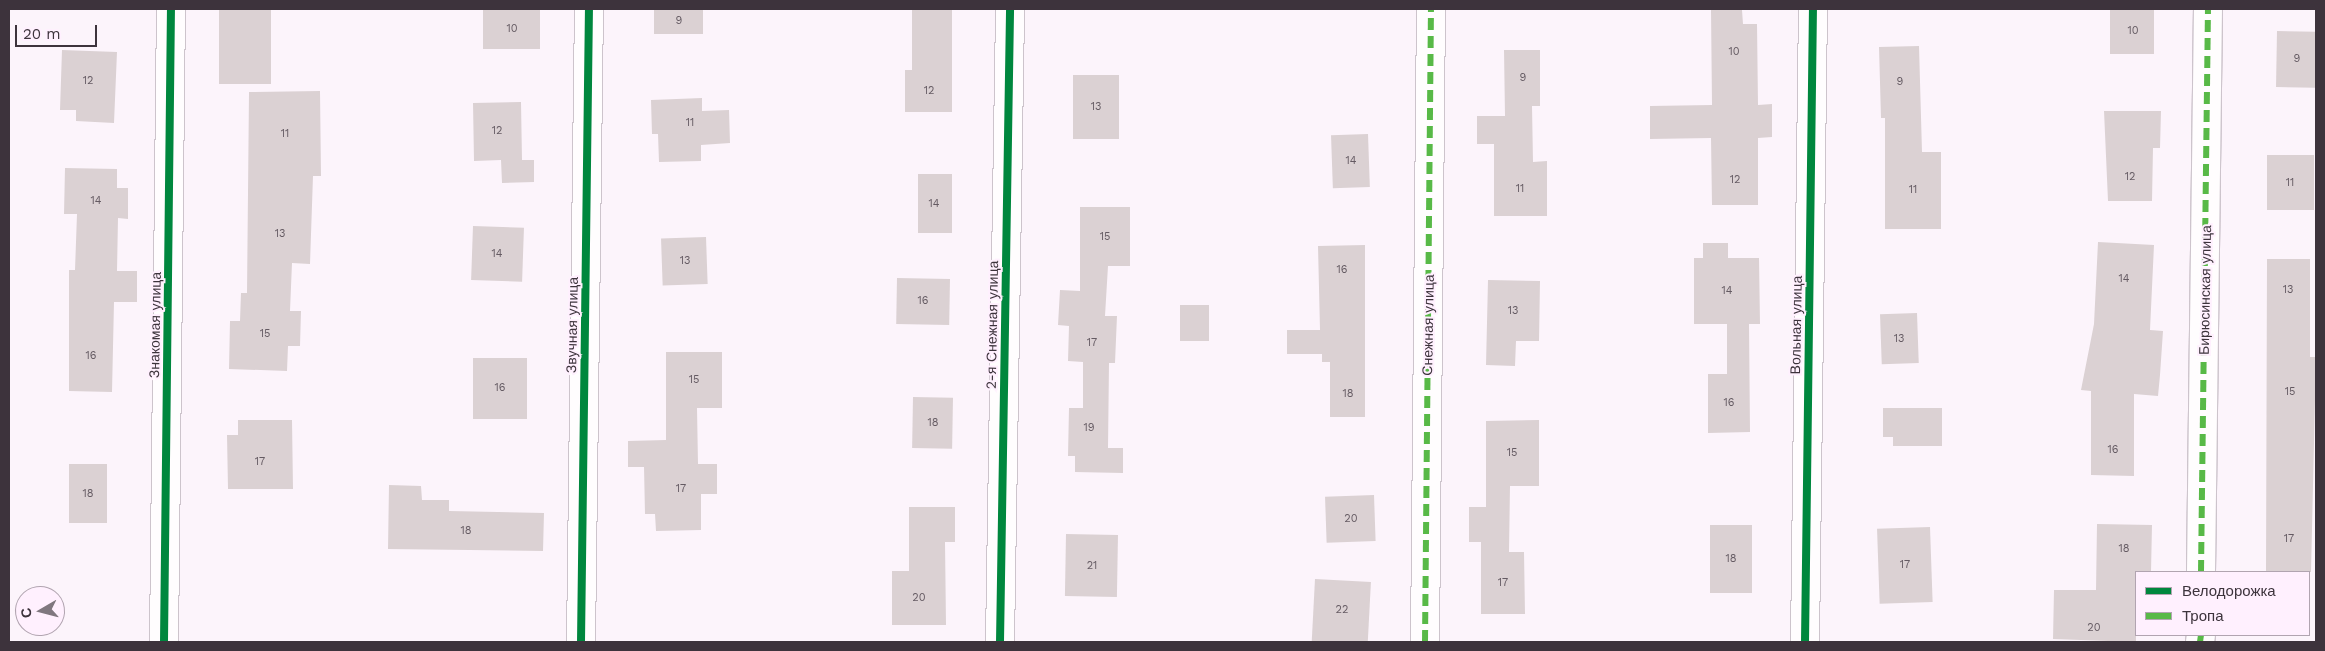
<!DOCTYPE html>
<meta charset="utf-8">
<style>
body{margin:0}
#map{position:relative;width:2325px;height:651px;overflow:hidden;background:#fcf4fb;font-family:"Work Sans",sans-serif}
div>[style]{position:absolute}
.building>*{inset:0;background:#dbd1d3;transform-origin:0 0}
.roads{filter:drop-shadow(1px 0 #cdc4cc) drop-shadow(-1px 0 #cdc4cc) drop-shadow(0 1px #cdc4cc) drop-shadow(0 -1px #cdc4cc)}
.minor>*{height:28px;margin:-14px;padding:0 14px;transform-origin:14px;border-radius:14px;background:#fffdfe}
.quiet>*{height:6px;margin-top:-3px;transform-origin:0;background:repeating-linear-gradient(90deg,#58b947 0 12px,transparent 0 18px)}
.cycleway>*{height:8px;margin:-4px;padding:0 4px;transform-origin:4px;border-radius:4px;background:#00873e}
span{translate:-50% -50%;white-space:nowrap;text-align:center;line-height:1.15;-webkit-text-stroke:4px #fff0fe;paint-order:stroke}
.number-label{font-size:11px;color:#645a62}
.number-label span{-webkit-text-stroke-width:0}
.street-label{font-size:14px;color:#3d333c}
.frame{position:absolute;inset:0;border:10px solid #3d333c;pointer-events:none}
.legend{position:absolute;left:2135px;top:571px;width:175px;height:65px;box-sizing:border-box;background:#fff0fe;border:1px solid #b1a4b0;margin:0;padding:6px 9px;list-style:none;font-size:15px;color:#3d333c}
.legend li{display:flex;align-items:center;gap:10px;height:25px}
.legend b{width:25px;border:1px solid #b1a4b0}
.north{position:absolute;left:15px;top:586px;width:50px;height:50px;box-sizing:border-box;background:#fff0fe;border:1px solid #b1a4b0;border-radius:50%;rotate:262deg;font-size:14px;font-weight:700;line-height:20px;text-align:center;color:#3d333c}
.north::after{content:'';display:block;margin:auto;width:18px;height:22px;background:#80777f;clip-path:polygon(50% 0,100% 100%,50% 72%,0 100%)}
.scale{position:absolute;left:15px;top:25px;width:82px;height:22px;box-sizing:border-box;border:2px solid #3d333c;border-top:0;padding-left:6px;font-size:15px;line-height:18px;white-space:nowrap;color:#3d333c;-webkit-text-stroke:4px #fff0fe;paint-order:stroke}
</style>
<div id="map">
<div class="building">
<i style="left:219px;top:9px;width:52px;height:75px"></i>
<i style="left:483px;top:9px;width:57px;height:40px"></i>
<i style="left:654px;top:9px;width:49px;height:25px"></i>
<i style="clip-path:polygon(912px 9px,952px 9px,952px 112px,905px 112px,905px 70px,912px 70px)"></i>
<i style="left:2110px;top:9px;width:44px;height:45px"></i>
<i style="clip-path:polygon(1711px 10px,1742px 10px,1743px 24px,1757px 24px,1758px 105px,1772px 104px,1772px 137px,1758px 138px,1758px 205px,1712px 205px,1711px 138px,1650px 139px,1650px 106px,1712px 105px)"></i>
<i style="left:2277px;top:31px;width:39px;height:56px;rotate:1deg"></i>
<i style="clip-path:polygon(1919px 46px,1922px 152px,1941px 152px,1941px 229px,1885px 229px,1885px 118px,1881px 118px,1879px 47px)"></i>
<i style="clip-path:polygon(62px 50px,117px 52px,114px 123px,76px 121px,76px 110px,60px 110px)"></i>
<i style="clip-path:polygon(1504px 50px,1540px 50px,1540px 106px,1532px 106px,1533px 162px,1547px 161px,1547px 216px,1494px 216px,1494px 144px,1477px 144px,1477px 116px,1505px 116px)"></i>
<i style="left:1119px;top:75px;width:64px;height:46px;rotate:90deg"></i>
<i style="clip-path:polygon(320px 91px,321px 176px,313px 176px,310px 264px,292px 263px,290px 311px,301px 311px,300px 346px,288px 346px,287px 371px,229px 369px,230px 321px,240px 321px,241px 293px,247px 293px,249px 92px)"></i>
<i style="clip-path:polygon(702px 98px,702px 111px,729px 110px,730px 143px,701px 145px,701px 161px,659px 162px,658px 134px,652px 134px,651px 100px)"></i>
<i style="clip-path:polygon(521px 102px,522px 160px,534px 160px,534px 182px,502px 183px,501px 160px,474px 161px,473px 103px)"></i>
<i style="clip-path:polygon(2104px 111px,2161px 111px,2160px 148px,2153px 148px,2152px 201px,2108px 201px)"></i>
<i style="left:1368px;top:134px;width:53px;height:37px;rotate:88deg"></i>
<i style="left:2267px;top:155px;width:47px;height:55px"></i>
<i style="clip-path:polygon(65px 168px,117px 169px,117px 188px,128px 188px,128px 219px,118px 218px,117px 271px,137px 271px,137px 302px,114px 302px,112px 392px,69px 391px,69px 270px,75px 270px,77px 214px,64px 214px)"></i>
<i style="left:918px;top:174px;width:34px;height:59px"></i>
<i style="clip-path:polygon(1080px 207px,1130px 207px,1130px 266px,1108px 266px,1105px 316px,1117px 316px,1115px 363px,1109px 363px,1108px 448px,1123px 448px,1123px 473px,1075px 472px,1075px 456px,1068px 456px,1069px 408px,1083px 408px,1083px 362px,1068px 361px,1069px 326px,1058px 325px,1060px 290px,1080px 291px)"></i>
<i style="left:473px;top:226px;width:51px;height:54px;rotate:2deg"></i>
<i style="left:706px;top:237px;width:47px;height:45px;rotate:88deg"></i>
<i style="clip-path:polygon(2098px 242px,2154px 245px,2150px 330px,2163px 331px,2160px 375px,2158px 396px,2134px 394px,2134px 476px,2091px 475px,2091px 391px,2081px 390px,2094px 324px)"></i>
<i style="clip-path:polygon(1703px 243px,1728px 243px,1728px 258px,1759px 258px,1760px 324px,1749px 324px,1750px 432px,1708px 433px,1708px 374px,1727px 374px,1727px 324px,1694px 324px,1694px 258px,1703px 258px)"></i>
<i style="clip-path:polygon(1365px 245px,1365px 417px,1330px 417px,1330px 362px,1322px 362px,1322px 354px,1287px 354px,1287px 330px,1320px 330px,1318px 246px)"></i>
<i style="clip-path:polygon(2267px 259px,2310px 259px,2310px 357px,2316px 357px,2311px 572px,2266px 572px)"></i>
<i style="left:897px;top:278px;width:53px;height:46px;rotate:1deg"></i>
<i style="clip-path:polygon(1488px 280px,1540px 281px,1539px 341px,1516px 341px,1515px 366px,1486px 365px)"></i>
<i style="left:1180px;top:305px;width:29px;height:36px"></i>
<i style="left:1917px;top:313px;width:50px;height:37px;rotate:88deg"></i>
<i style="clip-path:polygon(666px 352px,722px 352px,722px 408px,697px 408px,698px 464px,717px 464px,717px 494px,701px 494px,701px 530px,656px 531px,655px 514px,645px 514px,644px 467px,628px 467px,628px 441px,666px 440px)"></i>
<i style="left:473px;top:358px;width:54px;height:61px"></i>
<i style="left:913px;top:397px;width:40px;height:51px;rotate:1deg"></i>
<i style="clip-path:polygon(1883px 408px,1942px 408px,1942px 446px,1893px 446px,1893px 437px,1883px 437px)"></i>
<i style="clip-path:polygon(238px 420px,292px 420px,293px 489px,228px 489px,227px 435px,238px 435px)"></i>
<i style="clip-path:polygon(1539px 420px,1539px 486px,1510px 486px,1509px 552px,1524px 552px,1525px 614px,1481px 614px,1481px 542px,1469px 542px,1469px 507px,1486px 507px,1486px 421px)"></i>
<i style="left:107px;top:464px;width:59px;height:38px;rotate:90deg"></i>
<i style="clip-path:polygon(389px 485px,421px 486px,422px 500px,449px 500px,449px 511px,544px 513px,543px 551px,388px 549px)"></i>
<i style="left:1374px;top:495px;width:46px;height:49px;rotate:88deg"></i>
<i style="clip-path:polygon(909px 507px,955px 507px,955px 542px,945px 542px,946px 625px,892px 625px,892px 571px,909px 571px)"></i>
<i style="clip-path:polygon(2097px 524px,2152px 525px,2151px 572px,2136px 572px,2136px 642px,2053px 639px,2054px 590px,2096px 590px)"></i>
<i style="left:1710px;top:525px;width:42px;height:68px"></i>
<i style="left:1930px;top:527px;width:75px;height:53px;rotate:88deg"></i>
<i style="left:1066px;top:534px;width:52px;height:62px;rotate:1deg"></i>
<i style="left:1315px;top:579px;width:56px;height:63px;rotate:3deg"></i>
</div>
<div class="roads">
<div class="minor">
<i style="left:2201px;top:572px;width:563px;rotate:-89.29deg"></i>
<i style="left:164px;top:642px;width:633px;rotate:-89.37deg"></i>
<i style="left:581px;top:642px;width:633px;rotate:-89.28deg"></i>
<i style="left:1000px;top:642px;width:633px;rotate:-89.09deg"></i>
<i style="left:1425px;top:642px;width:633px;rotate:-89.46deg"></i>
<i style="left:1805px;top:642px;width:633px;rotate:-89.28deg"></i>
<i style="left:2200px;top:642px;width:7px;rotate:-82deg"></i>
</div>
</div>
<div class="quiet">
<i style="left:2201px;top:572px;width:563px;rotate:-89.29deg"></i>
<i style="left:1425px;top:642px;width:633px;rotate:-89.46deg"></i>
<i style="left:2200px;top:642px;width:7px;rotate:-82deg"></i>
</div>
<div class="cycleway">
<i style="left:164px;top:642px;width:633px;rotate:-89.37deg"></i>
<i style="left:581px;top:642px;width:633px;rotate:-89.28deg"></i>
<i style="left:1000px;top:642px;width:633px;rotate:-89.09deg"></i>
<i style="left:1805px;top:642px;width:633px;rotate:-89.28deg"></i>
</div>
<div class="number-label">
<span style="left:679px;top:21px">9</span>
<span style="left:512px;top:29px">10</span>
<span style="left:2133px;top:31px">10</span>
<span style="left:1734px;top:52px">10</span>
<span style="left:2297px;top:59px">9</span>
<span style="left:1523px;top:78px">9</span>
<span style="left:88px;top:81px">12</span>
<span style="left:1900px;top:82px">9</span>
<span style="left:929px;top:91px">12</span>
<span style="left:1096px;top:107px">13</span>
<span style="left:690px;top:123px">11</span>
<span style="left:497px;top:131px">12</span>
<span style="left:285px;top:134px">11</span>
<span style="left:1351px;top:161px">14</span>
<span style="left:2130px;top:177px">12</span>
<span style="left:1735px;top:180px">12</span>
<span style="left:2290px;top:183px">11</span>
<span style="left:1520px;top:189px">11</span>
<span style="left:1913px;top:190px">11</span>
<span style="left:96px;top:201px">14</span>
<span style="left:934px;top:204px">14</span>
<span style="left:280px;top:234px">13</span>
<span style="left:1105px;top:237px">15</span>
<span style="left:497px;top:254px">14</span>
<span style="left:685px;top:261px">13</span>
<span style="left:1342px;top:270px">16</span>
<span style="left:2124px;top:279px">14</span>
<span style="left:2288px;top:290px">13</span>
<span style="left:1727px;top:291px">14</span>
<span style="left:923px;top:301px">16</span>
<span style="left:1513px;top:311px">13</span>
<span style="left:265px;top:334px">15</span>
<span style="left:1899px;top:339px">13</span>
<span style="left:1092px;top:343px">17</span>
<span style="left:91px;top:356px">16</span>
<span style="left:694px;top:380px">15</span>
<span style="left:500px;top:388px">16</span>
<span style="left:2290px;top:392px">15</span>
<span style="left:1348px;top:394px">18</span>
<span style="left:1729px;top:403px">16</span>
<span style="left:933px;top:423px">18</span>
<span style="left:1089px;top:428px">19</span>
<span style="left:2113px;top:450px">16</span>
<span style="left:1512px;top:453px">15</span>
<span style="left:260px;top:462px">17</span>
<span style="left:681px;top:489px">17</span>
<span style="left:88px;top:494px">18</span>
<span style="left:1351px;top:519px">20</span>
<span style="left:466px;top:531px">18</span>
<span style="left:2289px;top:539px">17</span>
<span style="left:2124px;top:549px">18</span>
<span style="left:1731px;top:559px">18</span>
<span style="left:1905px;top:565px">17</span>
<span style="left:1092px;top:566px">21</span>
<span style="left:1503px;top:583px">17</span>
<span style="left:919px;top:598px">20</span>
<span style="left:1342px;top:610px">22</span>
<span style="left:2094px;top:628px">20</span>
</div>
<div class="street-label">
<span style="left:2205px;top:290px;rotate:-89deg">Бирюсинская улица</span>
<span style="left:155px;top:325px;rotate:-89deg">Знакомая улица</span>
<span style="left:572px;top:325px;rotate:-89deg">Звучная улица</span>
<span style="left:992px;top:325px;rotate:-89deg">2-я Снежная улица</span>
<span style="left:1428px;top:325px;rotate:-89deg">Снежная улица</span>
<span style="left:1796px;top:325px;rotate:-89deg">Вольная улица</span>
</div>
<div class="frame"></div>
<ul class="legend">
<li><b style="height:6px;background:#00873e"></b>Велодорожка</li>
<li><b style="height:6px;background:#58b947"></b>Тропа</li>
</ul>
<div class="north">С</div>
<div class="scale">20 m</div>
</div>
